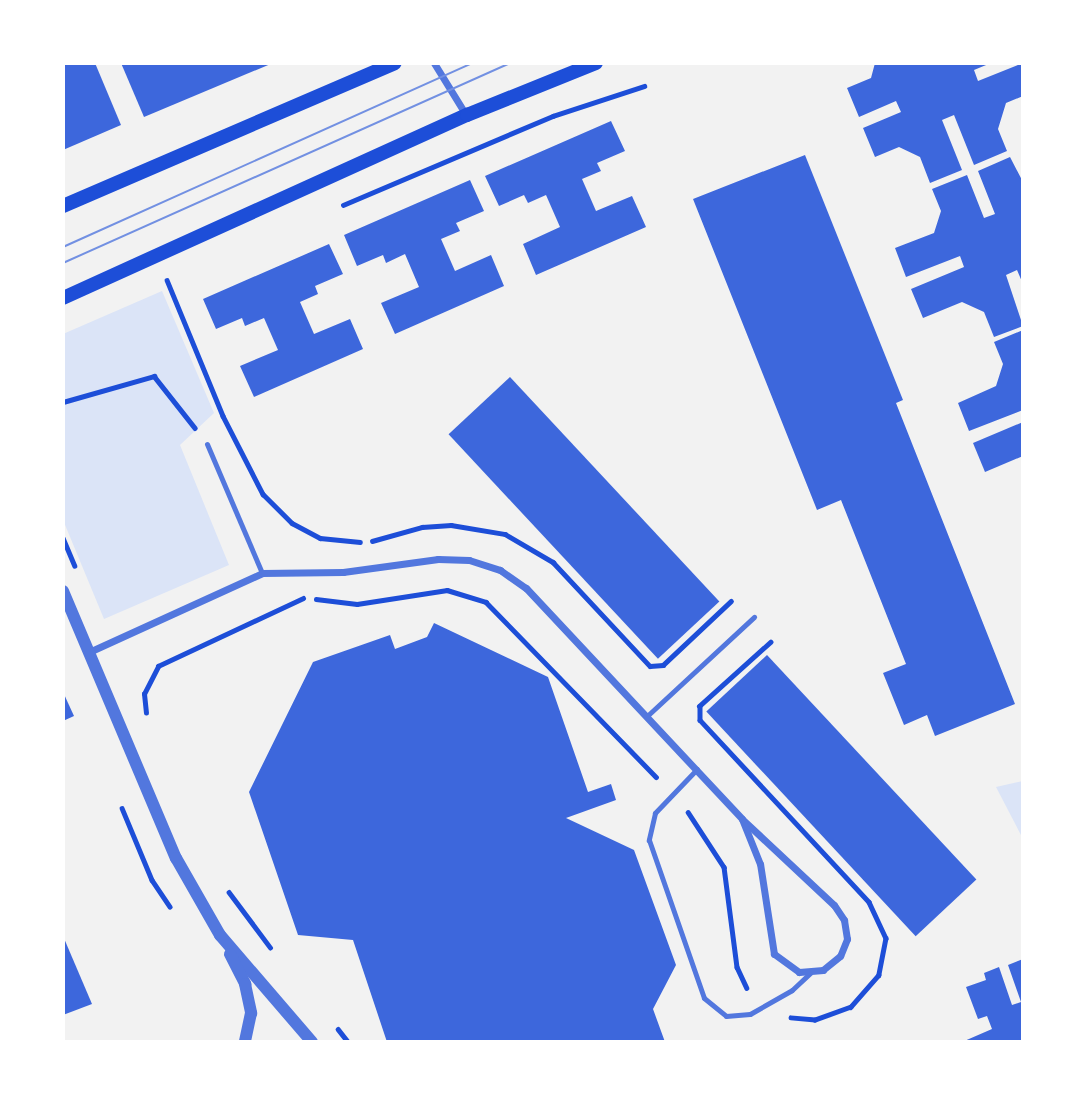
<!DOCTYPE html>
<style>
body{margin:0}
#map{position:relative;width:1086px;height:1105px;overflow:hidden;background:#f2f2f2;font-family:"Archivo Narrow",sans-serif}
div>[style]{position:absolute}
.green>*{inset:0;background:#dbe4f7}
.building>*{inset:0;background:#3d67dc;transform-origin:0 0}
.path>*{height:4.5px;margin:-2.25px;padding:0 2.25px;transform-origin:2.25px;border-radius:2.25px;background:#1d4ed8}
.service>*{height:5px;margin:-2.5px;padding:0 2.5px;transform-origin:2.5px;border-radius:2.5px;background:#5277de}
.minor>*{height:7px;margin:-3.5px;padding:0 3.5px;transform-origin:3.5px;border-radius:3.5px;background:#5277de}
.tertiary>*{height:12px;margin:-6px;padding:0 6px;transform-origin:6px;border-radius:6px;background:#5277de}
.secondary>*{height:14px;margin:-7px;padding:0 7px;transform-origin:7px;border-radius:7px;background:#1d4ed8}
.tram>*{height:2px;margin:-1px;padding:0 1px;transform-origin:1px;border-radius:1px;background:#7290e2}
span{translate:-50% -50%;white-space:nowrap;text-align:center;line-height:1.15;-webkit-text-stroke:5px #fff;paint-order:stroke}
.frame{position:absolute;inset:0;border:65px solid #fff;pointer-events:none}
</style>
<div id="map">
<div class="green">
<i style="clip-path:polygon(162px 291px,214px 413px,180px 445px,229px 565px,104px 619px,63px 520px,63px 334px)"></i>
<i style="clip-path:polygon(1023px 781px,1023px 839px,996px 787px)"></i>
</div>
<div class="building">
<i style="clip-path:polygon(63px 63px,95px 63px,121px 125px,63px 150px)"></i>
<i style="clip-path:polygon(121px 63px,273px 63px,144px 117px)"></i>
<i style="clip-path:polygon(875px 63px,991px 63px,974px 70px,978px 81px,1023px 63px,1023px 96px,1006px 103px,998px 129px,1007px 151px,974px 165px,954px 115px,942px 120px,962px 170px,930px 183px,920px 157px,899px 147px,875px 157px,863px 128px,901px 112px,896px 101px,859px 117px,847px 88px,871px 78px)"></i>
<i style="clip-path:polygon(611px 121px,625px 151px,597px 163px,601px 171px,582px 179px,596px 211px,632px 196px,646px 227px,536px 275px,523px 244px,560px 227px,546px 195px,528px 203px,524px 195px,499px 206px,485px 176px)"></i>
<i style="clip-path:polygon(805px 155px,903px 400px,896px 403px,1015px 704px,935px 736px,927px 715px,904px 725px,883px 673px,906px 664px,841px 500px,817px 510px,693px 199px)"></i>
<i style="clip-path:polygon(1010px 157px,1023px 182px,1023px 284px,1017px 270px,1006px 275px,1023px 326px,994px 337px,984px 312px,962px 302px,923px 318px,911px 289px,964px 267px,960px 256px,906px 277px,895px 248px,934px 233px,941px 211px,932px 189px,967px 175px,984px 218px,995px 214px,978px 171px)"></i>
<i style="clip-path:polygon(470px 180px,484px 211px,456px 223px,460px 231px,441px 239px,455px 271px,491px 255px,504px 286px,395px 334px,381px 303px,419px 287px,405px 254px,386px 263px,383px 255px,357px 266px,344px 235px)"></i>
<i style="clip-path:polygon(329px 244px,343px 274px,315px 286px,318px 294px,300px 302px,314px 334px,350px 319px,363px 349px,254px 397px,240px 366px,278px 350px,264px 318px,245px 326px,242px 318px,216px 329px,203px 299px)"></i>
<i style="clip-path:polygon(1023px 330px,1023px 410px,969px 431px,958px 403px,996px 386px,1003px 364px,994px 342px)"></i>
<i style="left:510px;top:377px;width:307px;height:84px;rotate:47deg"></i>
<i style="clip-path:polygon(1023px 422px,1023px 456px,985px 472px,973px 443px)"></i>
<i style="clip-path:polygon(434px 623px,548px 677px,588px 792px,611px 784px,616px 800px,566px 818px,634px 850px,676px 965px,653px 1009px,665px 1042px,387px 1042px,353px 940px,298px 935px,249px 792px,313px 662px,390px 635px,395px 649px,427px 637px)"></i>
<i style="left:767px;top:655px;width:307px;height:83px;rotate:47deg"></i>
<i style="clip-path:polygon(63px 692px,74px 716px,63px 721px)"></i>
<i style="clip-path:polygon(63px 936px,92px 1004px,63px 1015px)"></i>
<i style="clip-path:polygon(1023px 959px,1023px 1042px,962px 1042px,992px 1029px,987px 1016px,978px 1019px,966px 987px,986px 980px,984px 973px,999px 967px,1012px 1005px,1021px 1002px,1008px 965px)"></i>
</div>
<div class="path">
<i style="left:343px;top:205px;width:228px;rotate:-23deg"></i>
<i style="left:553px;top:116px;width:96px;rotate:-18.2deg"></i>
<i style="left:167px;top:280px;width:147px;rotate:67.6deg"></i>
<i style="left:223px;top:416px;width:88px;rotate:62.9deg"></i>
<i style="left:263px;top:494px;width:41px;rotate:45deg"></i>
<i style="left:292px;top:523px;width:32px;rotate:28deg"></i>
<i style="left:320px;top:538px;width:40px;rotate:5.7deg"></i>
<i style="left:63px;top:402px;width:95px;rotate:-15.9deg"></i>
<i style="left:154px;top:376px;width:66px;rotate:51.7deg"></i>
<i style="left:63px;top:538px;width:30px;rotate:67deg"></i>
<i style="left:372px;top:541px;width:52px;rotate:-15.6deg"></i>
<i style="left:422px;top:527px;width:29px;rotate:-4deg"></i>
<i style="left:451px;top:525px;width:55px;rotate:9.5deg"></i>
<i style="left:505px;top:534px;width:56px;rotate:30.3deg"></i>
<i style="left:553px;top:562px;width:142px;rotate:47deg"></i>
<i style="left:650px;top:666px;width:13px;rotate:-4deg"></i>
<i style="left:663px;top:665px;width:93px;rotate:-43.3deg"></i>
<i style="left:316px;top:599px;width:41px;rotate:7deg"></i>
<i style="left:357px;top:604px;width:91px;rotate:-8.8deg"></i>
<i style="left:447px;top:590px;width:41px;rotate:17.1deg"></i>
<i style="left:486px;top:602px;width:244px;rotate:45.8deg"></i>
<i style="left:771px;top:642px;width:96px;rotate:138deg"></i>
<i style="left:700px;top:706px;width:14px;rotate:90deg"></i>
<i style="left:700px;top:720px;width:248px;rotate:47.1deg"></i>
<i style="left:869px;top:902px;width:40px;rotate:65deg"></i>
<i style="left:886px;top:938px;width:38px;rotate:101deg"></i>
<i style="left:879px;top:975px;width:43px;rotate:131.2deg"></i>
<i style="left:851px;top:1007px;width:38px;rotate:160deg"></i>
<i style="left:815px;top:1020px;width:24px;rotate:-175deg"></i>
<i style="left:146px;top:713px;width:19px;rotate:-96deg"></i>
<i style="left:144px;top:694px;width:31px;rotate:-63deg"></i>
<i style="left:158px;top:666px;width:160px;rotate:-25.1deg"></i>
<i style="left:122px;top:808px;width:78px;rotate:67.4deg"></i>
<i style="left:152px;top:880px;width:32px;rotate:56deg"></i>
<i style="left:688px;top:812px;width:66px;rotate:56.8deg"></i>
<i style="left:724px;top:867px;width:101px;rotate:82.6deg"></i>
<i style="left:737px;top:967px;width:23px;rotate:65deg"></i>
<i style="left:229px;top:892px;width:69px;rotate:53.3deg"></i>
<i style="left:338px;top:1029px;width:16px;rotate:52deg"></i>
</div>
<div class="service">
<i style="left:207px;top:444px;width:140px;rotate:66.9deg"></i>
<i style="left:647px;top:716px;width:146px;rotate:-42.8deg"></i>
<i style="left:697px;top:769px;width:61px;rotate:133.7deg"></i>
<i style="left:655px;top:813px;width:28px;rotate:103deg"></i>
<i style="left:649px;top:840px;width:167px;rotate:70.8deg"></i>
<i style="left:704px;top:998px;width:28px;rotate:39deg"></i>
<i style="left:726px;top:1016px;width:24px;rotate:-5deg"></i>
<i style="left:750px;top:1014px;width:48px;rotate:-29.7deg"></i>
<i style="left:792px;top:990px;width:25px;rotate:-43deg"></i>
</div>
<div class="minor">
<i style="left:434px;top:63px;width:61px;rotate:58.4deg"></i>
<i style="left:89px;top:652px;width:190px;rotate:-24.5deg"></i>
<i style="left:262px;top:573px;width:81px;rotate:-0.7deg"></i>
<i style="left:343px;top:572px;width:96px;rotate:-7.8deg"></i>
<i style="left:438px;top:559px;width:31px;rotate:2deg"></i>
<i style="left:469px;top:560px;width:33px;rotate:18deg"></i>
<i style="left:500px;top:570px;width:32px;rotate:35deg"></i>
<i style="left:526px;top:588px;width:316px;rotate:46.9deg"></i>
<i style="left:742px;top:819px;width:126px;rotate:43.1deg"></i>
<i style="left:834px;top:905px;width:18px;rotate:56deg"></i>
<i style="left:844px;top:920px;width:19px;rotate:81deg"></i>
<i style="left:847px;top:939px;width:18px;rotate:112deg"></i>
<i style="left:840px;top:956px;width:22px;rotate:141deg"></i>
<i style="left:823px;top:970px;width:24px;rotate:175deg"></i>
<i style="left:799px;top:972px;width:31px;rotate:-144deg"></i>
<i style="left:774px;top:954px;width:91px;rotate:-98.8deg"></i>
<i style="left:760px;top:864px;width:48px;rotate:-111.8deg"></i>
</div>
<div class="tertiary">
<i style="left:63px;top:591px;width:290px;rotate:67.1deg"></i>
<i style="left:176px;top:858px;width:89px;rotate:60.3deg"></i>
<i style="left:220px;top:935px;width:141px;rotate:49.3deg"></i>
<i style="left:230px;top:954px;width:34px;rotate:63deg"></i>
<i style="left:245px;top:984px;width:30px;rotate:78deg"></i>
<i style="left:251px;top:1013px;width:30px;rotate:102deg"></i>
</div>
<div class="secondary">
<i style="left:63px;top:206px;width:361px;rotate:-23.3deg"></i>
<i style="left:63px;top:298px;width:444px;rotate:-24.4deg"></i>
<i style="left:467px;top:115px;width:139px;rotate:-22deg"></i>
</div>
<div class="tram">
<i style="left:63px;top:247px;width:448px;rotate:-24.2deg"></i>
<i style="left:63px;top:263px;width:490px;rotate:-24.1deg"></i>
</div>
<div class="frame"></div>
</div>
